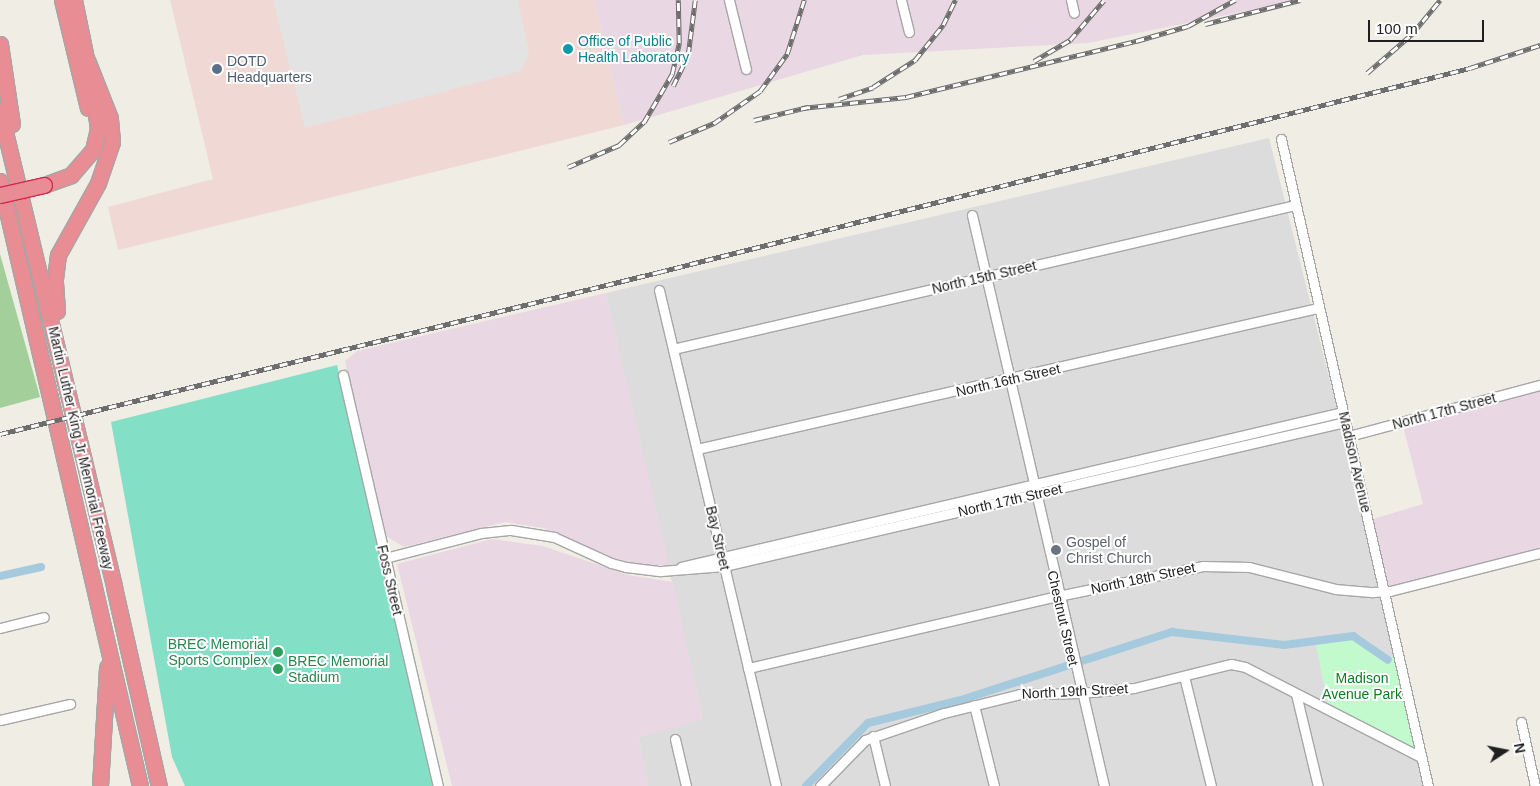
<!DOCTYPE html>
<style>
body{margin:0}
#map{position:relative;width:1540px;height:786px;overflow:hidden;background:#f0ede5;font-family:Arial,sans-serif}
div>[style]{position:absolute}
.residential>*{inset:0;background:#dddcdc}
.commercial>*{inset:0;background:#f0d9d4}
.industrial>*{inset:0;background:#e9d7e3}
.forest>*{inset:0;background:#a3cf9a}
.park>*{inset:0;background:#c2facd}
.pitch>*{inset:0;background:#83dfc6}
.parking>*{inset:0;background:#e3e3e3}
.canal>*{height:8px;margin:-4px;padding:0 4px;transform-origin:4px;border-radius:4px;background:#a5cadd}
.roads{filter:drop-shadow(1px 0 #a6a6a6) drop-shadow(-1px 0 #a6a6a6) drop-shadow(0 1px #a6a6a6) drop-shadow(0 -1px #a6a6a6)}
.minor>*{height:9px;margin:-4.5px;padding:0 4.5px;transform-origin:4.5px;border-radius:4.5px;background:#fff}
.motorway>*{height:15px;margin:-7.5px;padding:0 7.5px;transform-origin:7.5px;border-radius:7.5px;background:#e78d93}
.rail>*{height:4.5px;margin-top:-2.25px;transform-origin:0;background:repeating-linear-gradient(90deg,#fff 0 8px,#6d6d6d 0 16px);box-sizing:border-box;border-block:1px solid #6d6d6d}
.bridges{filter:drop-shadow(1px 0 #db244e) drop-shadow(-1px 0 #db244e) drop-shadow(0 1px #db244e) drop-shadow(0 -1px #db244e)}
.motorway-bridge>*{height:15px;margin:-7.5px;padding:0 7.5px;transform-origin:7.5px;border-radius:7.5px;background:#e78d93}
.dots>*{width:14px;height:14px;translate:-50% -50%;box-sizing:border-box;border:2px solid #fff;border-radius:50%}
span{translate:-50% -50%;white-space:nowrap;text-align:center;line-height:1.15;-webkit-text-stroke:4px #fff;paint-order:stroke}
.culture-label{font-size:14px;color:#0d838f}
.left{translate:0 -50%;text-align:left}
.service-label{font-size:14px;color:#4e5e75}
.street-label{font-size:14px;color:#1f1f1f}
.worship-label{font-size:14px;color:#5b616d}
.leisure-label{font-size:14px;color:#27864d}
.right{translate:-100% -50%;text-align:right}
.park-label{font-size:14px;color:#0b7e22}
.north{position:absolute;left:1480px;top:726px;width:50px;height:50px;-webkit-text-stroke:4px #fff;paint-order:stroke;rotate:79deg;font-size:14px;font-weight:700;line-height:20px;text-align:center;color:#1f1f1f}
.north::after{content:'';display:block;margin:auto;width:18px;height:22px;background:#1f1f1f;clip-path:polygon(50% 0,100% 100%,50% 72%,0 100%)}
.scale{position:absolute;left:1368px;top:20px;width:116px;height:22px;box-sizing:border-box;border:2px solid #1f1f1f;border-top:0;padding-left:6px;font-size:15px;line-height:18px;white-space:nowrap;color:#1f1f1f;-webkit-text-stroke:4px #fff;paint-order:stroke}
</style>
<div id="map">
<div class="residential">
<i style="clip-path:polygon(1269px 138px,1399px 656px,1388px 660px,1353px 636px,1421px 757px,1428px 786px,648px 786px,639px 737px,703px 719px,606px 293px)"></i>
</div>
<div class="commercial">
<i style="clip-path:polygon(170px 0,594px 0,624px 125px,118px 250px,108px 207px,213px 179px)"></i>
</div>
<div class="industrial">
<i style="clip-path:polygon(594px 0,1300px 0,1088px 43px,863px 55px,624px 125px)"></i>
<i style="clip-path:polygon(606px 293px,669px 565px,643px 565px,617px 559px,543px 528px,505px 522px,404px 547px,389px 538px,385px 534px,345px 361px,357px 351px)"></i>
<i style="clip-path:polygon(1540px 387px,1540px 549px,1388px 587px,1373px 519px,1423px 504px,1403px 426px)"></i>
<i style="clip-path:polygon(492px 539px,543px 546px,628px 575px,673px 582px,703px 720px,639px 737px,648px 786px,452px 786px,397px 564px)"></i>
</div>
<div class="forest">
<i style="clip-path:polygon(0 254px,40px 397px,0 408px)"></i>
</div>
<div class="park">
<i style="clip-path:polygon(1353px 636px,1388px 659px,1399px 656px,1421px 757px,1329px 711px,1315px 640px)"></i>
</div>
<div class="pitch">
<i style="clip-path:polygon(337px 365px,434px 786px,185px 786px,172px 757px,111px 422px)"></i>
</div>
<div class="parking">
<i style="clip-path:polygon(273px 0,518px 0,529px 53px,521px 71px,305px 128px)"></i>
</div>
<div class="canal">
<i style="left:0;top:576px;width:42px;rotate:-12.4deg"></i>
<i style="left:806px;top:786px;width:88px;rotate:-45.5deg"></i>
<i style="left:868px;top:723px;width:99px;rotate:-14deg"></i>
<i style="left:964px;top:699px;width:219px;rotate:-17.9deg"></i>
<i style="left:1172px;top:632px;width:113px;rotate:6.6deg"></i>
<i style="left:1284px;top:645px;width:70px;rotate:-7.4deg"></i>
<i style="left:1353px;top:636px;width:42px;rotate:34.4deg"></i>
</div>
<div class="roads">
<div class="minor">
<i style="left:729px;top:0;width:71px;rotate:76.2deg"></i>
<i style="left:901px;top:0;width:33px;rotate:76deg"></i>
<i style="left:1071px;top:0;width:13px;rotate:77deg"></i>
<i style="left:1281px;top:139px;width:663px;rotate:77.2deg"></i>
<i style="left:972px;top:215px;width:586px;rotate:76.98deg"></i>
<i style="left:659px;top:290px;width:510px;rotate:76.73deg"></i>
<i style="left:673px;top:349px;width:638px;rotate:-13.03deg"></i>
<i style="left:343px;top:375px;width:422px;rotate:77deg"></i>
<i style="left:1349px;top:436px;width:198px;rotate:-15deg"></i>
<i style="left:697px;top:449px;width:637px;rotate:-12.79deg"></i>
<i style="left:385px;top:558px;width:99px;rotate:-14.6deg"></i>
<i style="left:481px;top:533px;width:30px;rotate:-6deg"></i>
<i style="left:511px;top:530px;width:44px;rotate:9.2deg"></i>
<i style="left:554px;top:537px;width:63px;rotate:24.5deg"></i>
<i style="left:611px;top:563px;width:16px;rotate:15deg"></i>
<i style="left:626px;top:567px;width:35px;rotate:7deg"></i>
<i style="left:661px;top:571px;width:63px;rotate:-4.5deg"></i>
<i style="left:724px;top:566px;width:637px;rotate:-13.06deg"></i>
<i style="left:681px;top:567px;width:680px;rotate:-13.18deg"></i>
<i style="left:0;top:628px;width:45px;rotate:-14deg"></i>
<i style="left:748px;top:668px;width:318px;rotate:-13.1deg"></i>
<i style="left:1058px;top:596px;width:148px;rotate:-11.7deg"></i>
<i style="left:1203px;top:566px;width:46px;rotate:1.2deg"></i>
<i style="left:1249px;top:567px;width:89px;rotate:14.3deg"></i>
<i style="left:1335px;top:589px;width:38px;rotate:5deg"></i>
<i style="left:1373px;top:592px;width:17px;rotate:-3deg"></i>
<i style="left:1390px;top:591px;width:155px;rotate:-14.2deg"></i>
<i style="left:1184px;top:676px;width:113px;rotate:76.2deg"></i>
<i style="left:1296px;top:694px;width:95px;rotate:76.6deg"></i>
<i style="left:974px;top:705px;width:83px;rotate:76.1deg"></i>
<i style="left:0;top:720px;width:72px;rotate:-12.9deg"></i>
<i style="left:1521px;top:722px;width:66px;rotate:77.7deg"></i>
<i style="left:873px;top:736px;width:51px;rotate:76.5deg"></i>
<i style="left:675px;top:739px;width:48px;rotate:76.8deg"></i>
<i style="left:820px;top:786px;width:64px;rotate:-45.6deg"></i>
<i style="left:865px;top:740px;width:83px;rotate:-18.9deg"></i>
<i style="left:944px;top:713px;width:78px;rotate:-14deg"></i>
<i style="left:1020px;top:694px;width:61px;rotate:-0.9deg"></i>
<i style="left:1081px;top:693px;width:53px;rotate:-5.4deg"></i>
<i style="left:1134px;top:688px;width:100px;rotate:-13.9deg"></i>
<i style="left:1231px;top:664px;width:14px;rotate:12deg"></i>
<i style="left:1245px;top:667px;width:198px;rotate:27.1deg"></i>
</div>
<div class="motorway">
<i style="left:62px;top:0;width:111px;rotate:76.5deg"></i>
<i style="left:74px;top:0;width:69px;rotate:78.4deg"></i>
<i style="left:0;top:44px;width:81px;rotate:81.5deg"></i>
<i style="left:0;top:111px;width:489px;rotate:76.5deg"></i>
<i style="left:114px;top:587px;width:204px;rotate:77.3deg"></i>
<i style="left:0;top:181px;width:621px;rotate:76.97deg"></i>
<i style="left:44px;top:185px;width:29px;rotate:-20deg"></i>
<i style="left:71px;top:175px;width:33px;rotate:-49deg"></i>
<i style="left:93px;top:150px;width:22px;rotate:-77deg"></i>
<i style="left:98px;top:129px;width:36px;rotate:-98deg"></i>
<i style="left:57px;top:311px;width:32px;rotate:-94deg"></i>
<i style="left:55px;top:279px;width:24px;rotate:-83deg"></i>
<i style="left:58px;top:255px;width:82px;rotate:-60.9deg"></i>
<i style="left:98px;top:183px;width:43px;rotate:-71.1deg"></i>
<i style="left:112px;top:142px;width:24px;rotate:-95deg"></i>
<i style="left:110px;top:118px;width:62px;rotate:-111.6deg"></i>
<i style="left:100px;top:786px;width:119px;rotate:-86.6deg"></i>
</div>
</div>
<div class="rail">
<i style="left:1205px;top:24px;width:98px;rotate:-14.2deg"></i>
<i style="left:1034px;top:61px;width:42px;rotate:-30.3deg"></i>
<i style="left:1070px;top:40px;width:52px;rotate:-49.6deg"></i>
<i style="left:1367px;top:73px;width:60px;rotate:-40.9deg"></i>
<i style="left:1412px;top:34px;width:44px;rotate:-50.5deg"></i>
<i style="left:673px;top:86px;width:34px;rotate:-64deg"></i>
<i style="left:688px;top:55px;width:55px;rotate:-82.7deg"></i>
<i style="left:839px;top:99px;width:36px;rotate:-19deg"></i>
<i style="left:873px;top:87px;width:50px;rotate:-32.7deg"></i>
<i style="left:915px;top:60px;width:45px;rotate:-51.3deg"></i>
<i style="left:943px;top:25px;width:28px;rotate:-64deg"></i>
<i style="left:802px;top:108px;width:105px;rotate:-6deg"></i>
<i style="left:906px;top:97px;width:237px;rotate:-13.7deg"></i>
<i style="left:1136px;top:41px;width:54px;rotate:-16.1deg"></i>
<i style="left:1188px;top:26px;width:54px;rotate:-29deg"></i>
<i style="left:754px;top:120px;width:56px;rotate:-13.5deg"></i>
<i style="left:669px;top:142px;width:49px;rotate:-22.9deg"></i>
<i style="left:714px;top:123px;width:56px;rotate:-34.8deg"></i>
<i style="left:760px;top:91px;width:46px;rotate:-53.9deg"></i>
<i style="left:787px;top:54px;width:57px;rotate:-72.5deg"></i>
<i style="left:568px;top:167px;width:56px;rotate:-23.3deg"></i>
<i style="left:619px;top:145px;width:34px;rotate:-43deg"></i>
<i style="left:644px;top:122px;width:56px;rotate:-59.7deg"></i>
<i style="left:672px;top:74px;width:32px;rotate:-77deg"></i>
<i style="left:679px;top:43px;width:43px;rotate:-91.3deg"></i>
<i style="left:0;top:434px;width:679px;rotate:-13.81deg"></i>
<i style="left:659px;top:272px;width:836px;rotate:-14.12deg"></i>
<i style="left:1470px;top:68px;width:74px;rotate:-18.2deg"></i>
</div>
<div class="bridges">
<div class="motorway-bridge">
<i style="left:0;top:195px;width:45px;rotate:-12.8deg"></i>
</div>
</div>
<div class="dots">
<i style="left:568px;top:49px;background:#0f9aa8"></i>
<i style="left:217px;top:69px;background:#5c6f8a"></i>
<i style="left:1056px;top:550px;background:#6b7280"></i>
<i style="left:278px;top:652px;background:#2e9e5b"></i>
<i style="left:278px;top:669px;background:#2e9e5b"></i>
</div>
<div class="culture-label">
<span class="left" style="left:578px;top:49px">Office of Public<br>Health Laboratory</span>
</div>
<div class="service-label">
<span class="left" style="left:227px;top:69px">DOTD<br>Headquarters</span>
</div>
<div class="street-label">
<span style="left:984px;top:277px;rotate:-13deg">North 15th Street</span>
<span style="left:1008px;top:380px;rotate:-13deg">North 16th Street</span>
<span style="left:1444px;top:411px;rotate:-15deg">North 17th Street</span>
<span style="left:81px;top:448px;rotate:77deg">Martin Luther King Jr Memorial Freeway</span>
<span style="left:1355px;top:462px;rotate:77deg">Madison Avenue</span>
<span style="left:1010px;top:500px;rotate:-13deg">North 17th Street</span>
<span style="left:718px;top:538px;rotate:77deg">Bay Street</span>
<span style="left:1143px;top:578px;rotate:-12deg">North 18th Street</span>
<span style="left:390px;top:580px;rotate:77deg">Foss Street</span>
<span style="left:1063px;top:618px;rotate:77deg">Chestnut Street</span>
<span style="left:1075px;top:691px;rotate:-3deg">North 19th Street</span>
</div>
<div class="worship-label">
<span class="left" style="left:1066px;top:550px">Gospel of<br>Christ Church</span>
</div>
<div class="leisure-label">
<span class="right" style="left:268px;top:652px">BREC Memorial<br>Sports Complex</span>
<span class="left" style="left:288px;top:669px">BREC Memorial<br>Stadium</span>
</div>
<div class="park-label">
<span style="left:1362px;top:686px">Madison<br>Avenue Park</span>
</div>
<div class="north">N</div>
<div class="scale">100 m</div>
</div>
